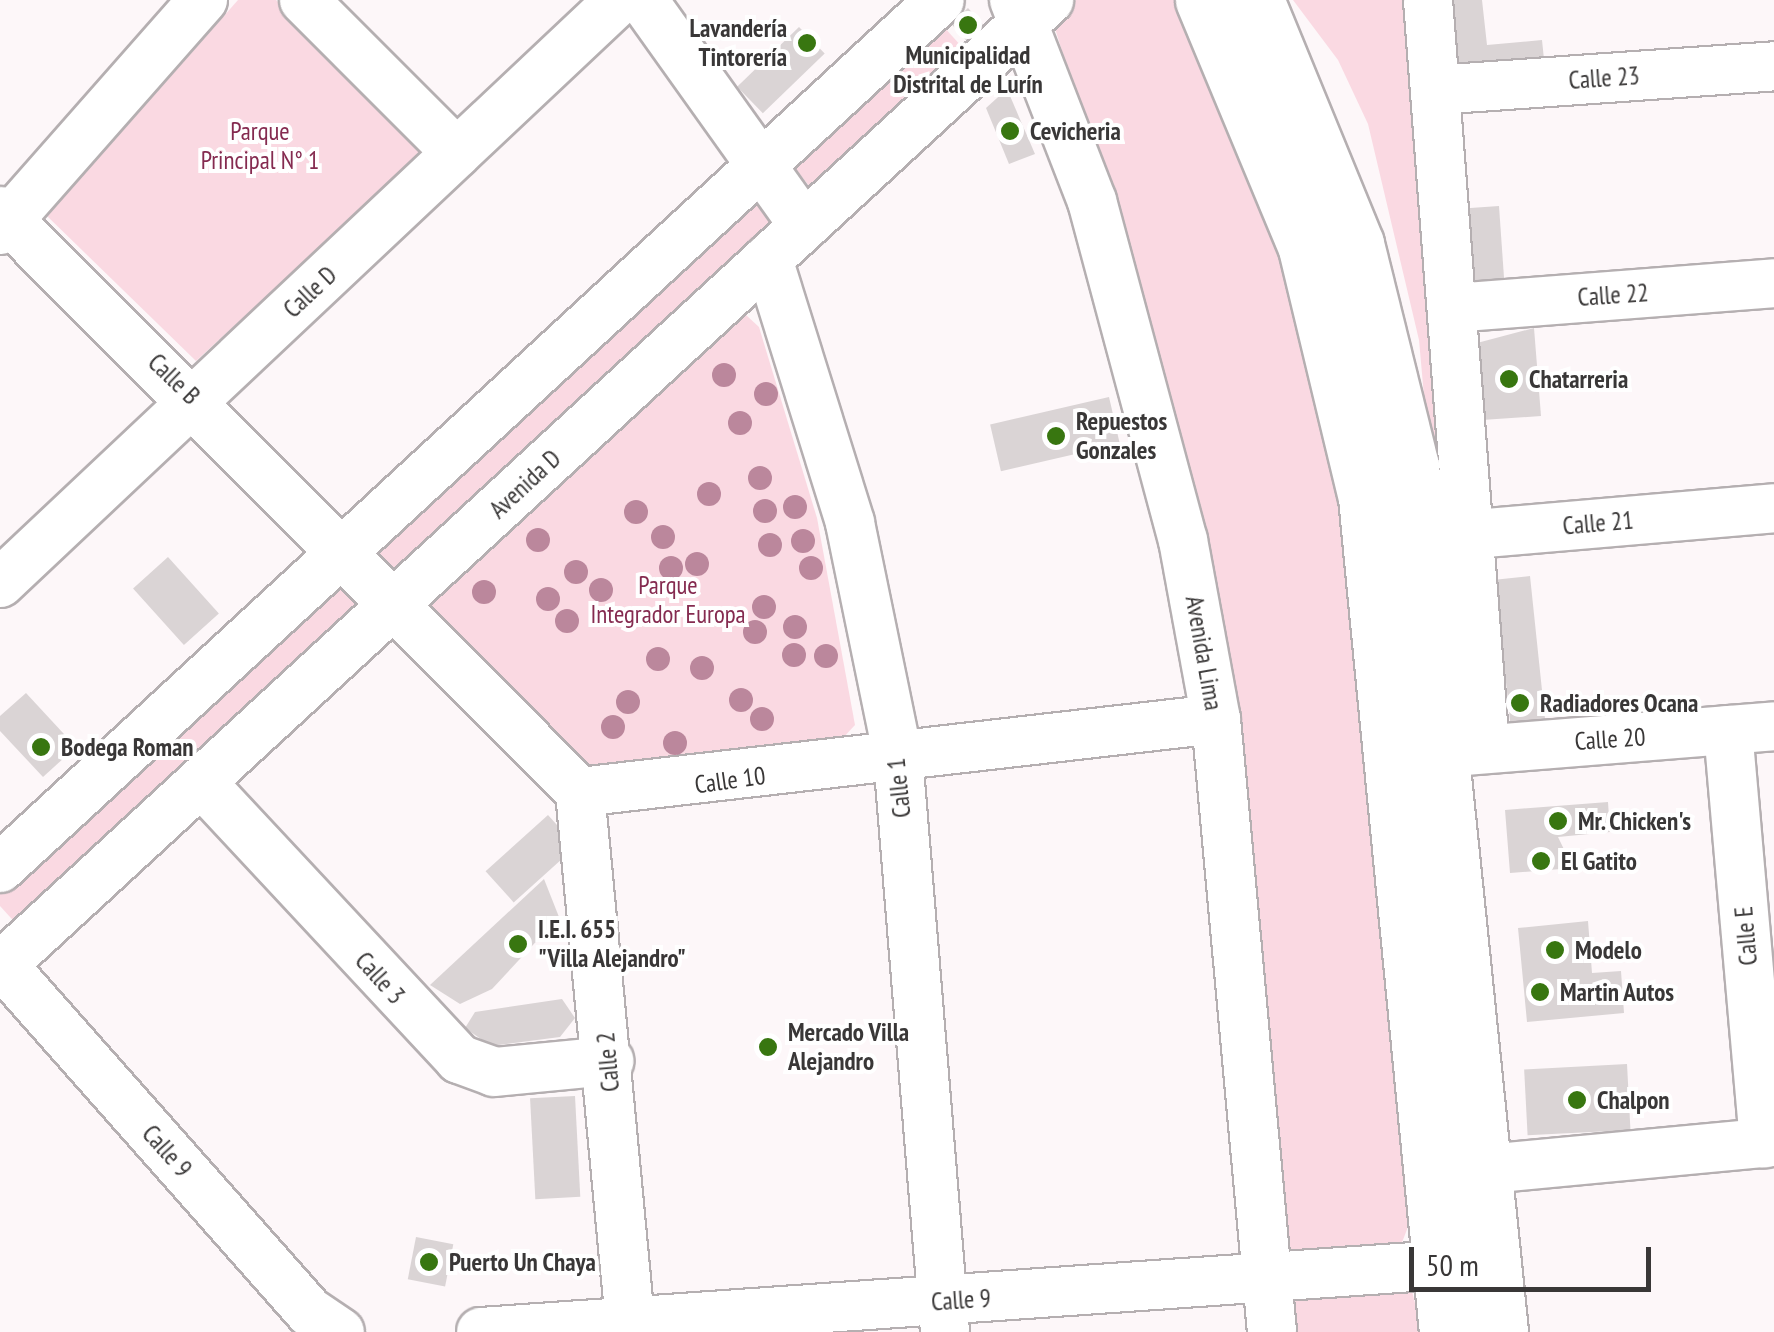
<!DOCTYPE html>
<meta charset="utf-8">
<style>
body{margin:0}
#map{position:relative;width:1774px;height:1332px;overflow:hidden;background:#fdf7f9;font-family:"PT Sans Narrow",sans-serif}
div>[style]{position:absolute}
.green>*{inset:0;background:#fad9e2}
.building>*{inset:0;background:#dad4d5;transform-origin:0 0}
.roads{filter:drop-shadow(2px 0 #b5afb1) drop-shadow(-2px 0 #b5afb1) drop-shadow(0 2px #b5afb1) drop-shadow(0 -2px #b5afb1)}
.minor>*{height:48px;margin:-24px;padding:0 24px;transform-origin:24px;border-radius:24px;background:#fff}
.major>*{height:55px;margin:-27.5px;padding:0 27.5px;transform-origin:27.5px;border-radius:27.5px;background:#fff}
.trees>*{width:24px;height:24px;margin:-12px;border-radius:50%;background:#bb879c}
.dots>*{width:28px;height:28px;translate:-50% -50%;box-sizing:border-box;border:5px solid #fff;border-radius:50%}
span{translate:-50% -50%;white-space:nowrap;text-align:center;line-height:1.15;-webkit-text-stroke:8px #fff;paint-order:stroke}
.poi-label{font-size:25px;color:#393737;font-weight:700}
.right{translate:-100% -50%;text-align:right}
.left{translate:0 -50%;text-align:left}
.street-label{font-size:25px;color:#393737}
.park-label{font-size:25px;color:#852b50}
.scale{position:absolute;left:1409px;top:1247px;width:242px;height:45px;box-sizing:border-box;border:5px solid #393737;border-top:0;padding-left:12px;font-size:30px;line-height:35px;white-space:nowrap;color:#393737;-webkit-text-stroke:8px #fff;paint-order:stroke}
</style>
<div id="map">
<div class="green">
<i style="clip-path:polygon(238px 0,276px 0,424px 151px,196px 361px,47px 216px)"></i>
<i style="clip-path:polygon(1076px 0,1185px 0,1240px 122px,1333px 424px,1411px 1219px,1401px 1245px,1287px 1251px,1214px 589px,1186px 456px,1054px 25px)"></i>
<i style="clip-path:polygon(1293px 0,1410px 0,1454px 517px,1435px 519px,1419px 340px,1368px 124px,1338px 60px)"></i>
<i style="clip-path:polygon(944px 27px,962px 47px,810px 187px,790px 162px)"></i>
<i style="clip-path:polygon(759px 189px,773px 229px,399px 590px,369px 556px)"></i>
<i style="clip-path:polygon(746px 315px,759px 327px,817px 518px,855px 725px,841px 740px,580px 766px,429px 606px)"></i>
<i style="clip-path:polygon(345px 579px,375px 611px,21px 929px,0 906px,0 890px)"></i>
<i style="clip-path:polygon(1411px 1287px,1422px 1332px,1288px 1332px,1294px 1296px)"></i>
</div>
<div class="building">
<i style="clip-path:polygon(1446px 0,1482px 0,1487px 45px,1542px 40px,1545px 69px,1453px 78px)"></i>
<i style="left:968px;top:8px;width:25px;height:23px;rotate:48deg"></i>
<i style="left:799px;top:27px;width:37px;height:86px;rotate:46deg"></i>
<i style="clip-path:polygon(1007px 89px,1035px 154px,1009px 164px,986px 108px)"></i>
<i style="left:1499px;top:206px;width:81px;height:36px;rotate:86deg"></i>
<i style="clip-path:polygon(1534px 328px,1541px 416px,1482px 420px,1477px 343px)"></i>
<i style="left:1109px;top:397px;width:48px;height:122px;rotate:77deg"></i>
<i style="left:168px;top:557px;width:76px;height:47px;rotate:48deg"></i>
<i style="left:1530px;top:576px;width:154px;height:35px;rotate:84deg"></i>
<i style="clip-path:polygon(26px 693px,76px 747px,43px 777px,0 731px,0 716px)"></i>
<i style="clip-path:polygon(1608px 802px,1610px 832px,1558px 837px,1573px 868px,1510px 873px,1505px 810px)"></i>
<i style="left:548px;top:815px;width:42px;height:84px;rotate:48deg"></i>
<i style="clip-path:polygon(544px 879px,559px 917px,492px 989px,460px 1004px,430px 985px)"></i>
<i style="clip-path:polygon(1588px 921px,1592px 973px,1621px 971px,1624px 1013px,1527px 1022px,1518px 928px)"></i>
<i style="clip-path:polygon(562px 999px,575px 1018px,560px 1037px,491px 1046px,465px 1028px,475px 1012px)"></i>
<i style="left:1627px;top:1064px;width:66px;height:103px;rotate:87deg"></i>
<i style="left:575px;top:1096px;width:101px;height:45px;rotate:87deg"></i>
<i style="left:416px;top:1237px;width:38px;height:43px;rotate:11deg"></i>
</div>
<div class="roads">
<div class="minor">
<i style="left:304px;top:0;width:216px;rotate:45deg"></i>
<i style="left:643px;top:0;width:277px;rotate:54.5deg"></i>
<i style="left:1014px;top:0;width:216px;rotate:68.8deg"></i>
<i style="left:1092px;top:201px;width:351px;rotate:75deg"></i>
<i style="left:1183px;top:540px;width:182px;rotate:79.6deg"></i>
<i style="left:1216px;top:719px;width:616px;rotate:84.78deg"></i>
<i style="left:1428px;top:0;width:751px;rotate:85.65deg"></i>
<i style="left:1435px;top:90px;width:340px;rotate:-4deg"></i>
<i style="left:0;top:211px;width:821px;rotate:45.05deg"></i>
<i style="left:580px;top:792px;width:640px;rotate:-6.55deg"></i>
<i style="left:0;top:230px;width:307px;rotate:-48.6deg"></i>
<i style="left:768px;top:259px;width:276px;rotate:72.7deg"></i>
<i style="left:850px;top:523px;width:239px;rotate:78.4deg"></i>
<i style="left:898px;top:757px;width:577px;rotate:85.33deg"></i>
<i style="left:1452px;top:308px;width:323px;rotate:-4.4deg"></i>
<i style="left:1439px;top:537px;width:336px;rotate:-4.9deg"></i>
<i style="left:0;top:583px;width:850px;rotate:-43.28deg"></i>
<i style="left:1728px;top:730px;width:415px;rotate:85deg"></i>
<i style="left:1454px;top:752px;width:321px;rotate:-4.6deg"></i>
<i style="left:201px;top:782px;width:379px;rotate:47deg"></i>
<i style="left:459px;top:1059px;width:37px;rotate:20deg"></i>
<i style="left:494px;top:1072px;width:116px;rotate:-5.5deg"></i>
<i style="left:580px;top:792px;width:542px;rotate:84.6deg"></i>
<i style="left:0;top:868px;width:1279px;rotate:-42.72deg"></i>
<i style="left:0;top:962px;width:468px;rotate:48.5deg"></i>
<i style="left:310px;top:1312px;width:36px;rotate:34deg"></i>
<i style="left:0;top:967px;width:1427px;rotate:-42.67deg"></i>
<i style="left:1487px;top:1169px;width:288px;rotate:-5.4deg"></i>
<i style="left:481px;top:1332px;width:962px;rotate:-3.99deg"></i>
</div>
<div class="major">
<i style="left:1203px;top:0;width:269px;rotate:67.4deg"></i>
<i style="left:1306px;top:248px;width:256px;rotate:76.5deg"></i>
<i style="left:1366px;top:497px;width:839px;rotate:84.46deg"></i>
<i style="left:1256px;top:0;width:264px;rotate:67.7deg"></i>
<i style="left:1356px;top:244px;width:229px;rotate:76.1deg"></i>
<i style="left:1411px;top:466px;width:871px;rotate:84.13deg"></i>
</div>
</div>
<div class="trees">
<i style="left:724px;top:375px"></i>
<i style="left:766px;top:394px"></i>
<i style="left:740px;top:423px"></i>
<i style="left:760px;top:478px"></i>
<i style="left:709px;top:494px"></i>
<i style="left:795px;top:507px"></i>
<i style="left:765px;top:511px"></i>
<i style="left:636px;top:512px"></i>
<i style="left:663px;top:537px"></i>
<i style="left:538px;top:540px"></i>
<i style="left:803px;top:541px"></i>
<i style="left:770px;top:545px"></i>
<i style="left:697px;top:564px"></i>
<i style="left:671px;top:568px"></i>
<i style="left:811px;top:568px"></i>
<i style="left:576px;top:572px"></i>
<i style="left:601px;top:590px"></i>
<i style="left:484px;top:592px"></i>
<i style="left:548px;top:599px"></i>
<i style="left:764px;top:607px"></i>
<i style="left:567px;top:621px"></i>
<i style="left:795px;top:627px"></i>
<i style="left:755px;top:632px"></i>
<i style="left:794px;top:655px"></i>
<i style="left:826px;top:656px"></i>
<i style="left:658px;top:659px"></i>
<i style="left:702px;top:668px"></i>
<i style="left:741px;top:700px"></i>
<i style="left:628px;top:702px"></i>
<i style="left:762px;top:719px"></i>
<i style="left:613px;top:727px"></i>
<i style="left:675px;top:743px"></i>
</div>
<div class="dots">
<i style="left:968px;top:25px;background:#387610"></i>
<i style="left:807px;top:43px;background:#387610"></i>
<i style="left:1010px;top:131px;background:#387610"></i>
<i style="left:1509px;top:379px;background:#387610"></i>
<i style="left:1056px;top:436px;background:#387610"></i>
<i style="left:1520px;top:703px;background:#387610"></i>
<i style="left:41px;top:747px;background:#387610"></i>
<i style="left:1558px;top:821px;background:#387610"></i>
<i style="left:1541px;top:861px;background:#387610"></i>
<i style="left:518px;top:944px;background:#387610"></i>
<i style="left:1555px;top:950px;background:#387610"></i>
<i style="left:1540px;top:992px;background:#387610"></i>
<i style="left:768px;top:1047px;background:#387610"></i>
<i style="left:1577px;top:1100px;background:#387610"></i>
<i style="left:429px;top:1262px;background:#387610"></i>
</div>
<div class="poi-label">
<span class="right" style="left:787px;top:43px">Lavandería<br>Tintorería</span>
<span style="left:968px;top:70px">Municipalidad<br>Distrital de Lurín</span>
<span class="left" style="left:1030px;top:131px">Cevicheria</span>
<span class="left" style="left:1529px;top:379px">Chatarreria</span>
<span class="left" style="left:1076px;top:436px">Repuestos<br>Gonzales</span>
<span class="left" style="left:1540px;top:703px">Radiadores Ocana</span>
<span class="left" style="left:61px;top:747px">Bodega Roman</span>
<span class="left" style="left:1578px;top:821px">Mr. Chicken's</span>
<span class="left" style="left:1561px;top:861px">El Gatito</span>
<span class="left" style="left:538px;top:944px">I.E.I. 655<br>"Villa Alejandro"</span>
<span class="left" style="left:1575px;top:950px">Modelo</span>
<span class="left" style="left:1560px;top:992px">Martin Autos</span>
<span class="left" style="left:788px;top:1047px">Mercado Villa<br>Alejandro</span>
<span class="left" style="left:1597px;top:1100px">Chalpon</span>
<span class="left" style="left:449px;top:1262px">Puerto Un Chaya</span>
</div>
<div class="street-label">
<span style="left:1604px;top:78px;rotate:-4deg">Calle 23</span>
<span style="left:310px;top:292px;rotate:-43deg">Calle D</span>
<span style="left:1613px;top:295px;rotate:-4deg">Calle 22</span>
<span style="left:174px;top:379px;rotate:44deg">Calle B</span>
<span style="left:525px;top:484px;rotate:-43deg">Avenida D</span>
<span style="left:1598px;top:523px;rotate:-5deg">Calle 21</span>
<span style="left:1204px;top:653px;rotate:80deg">Avenida Lima</span>
<span style="left:1610px;top:739px;rotate:-4deg">Calle 20</span>
<span style="left:730px;top:780px;rotate:-8deg">Calle 10</span>
<span style="left:899px;top:788px;rotate:-96deg">Calle 1</span>
<span style="left:1746px;top:936px;rotate:-95deg">Calle E</span>
<span style="left:380px;top:978px;rotate:48deg">Calle 3</span>
<span style="left:608px;top:1062px;rotate:-95deg">Calle 2</span>
<span style="left:167px;top:1151px;rotate:48deg">Calle 9</span>
<span style="left:961px;top:1300px;rotate:-4deg">Calle 9</span>
</div>
<div class="park-label">
<span style="left:260px;top:146px">Parque<br>Principal N° 1</span>
<span style="left:668px;top:600px">Parque<br>Integrador Europa</span>
</div>
<div class="scale">50 m</div>
</div>
